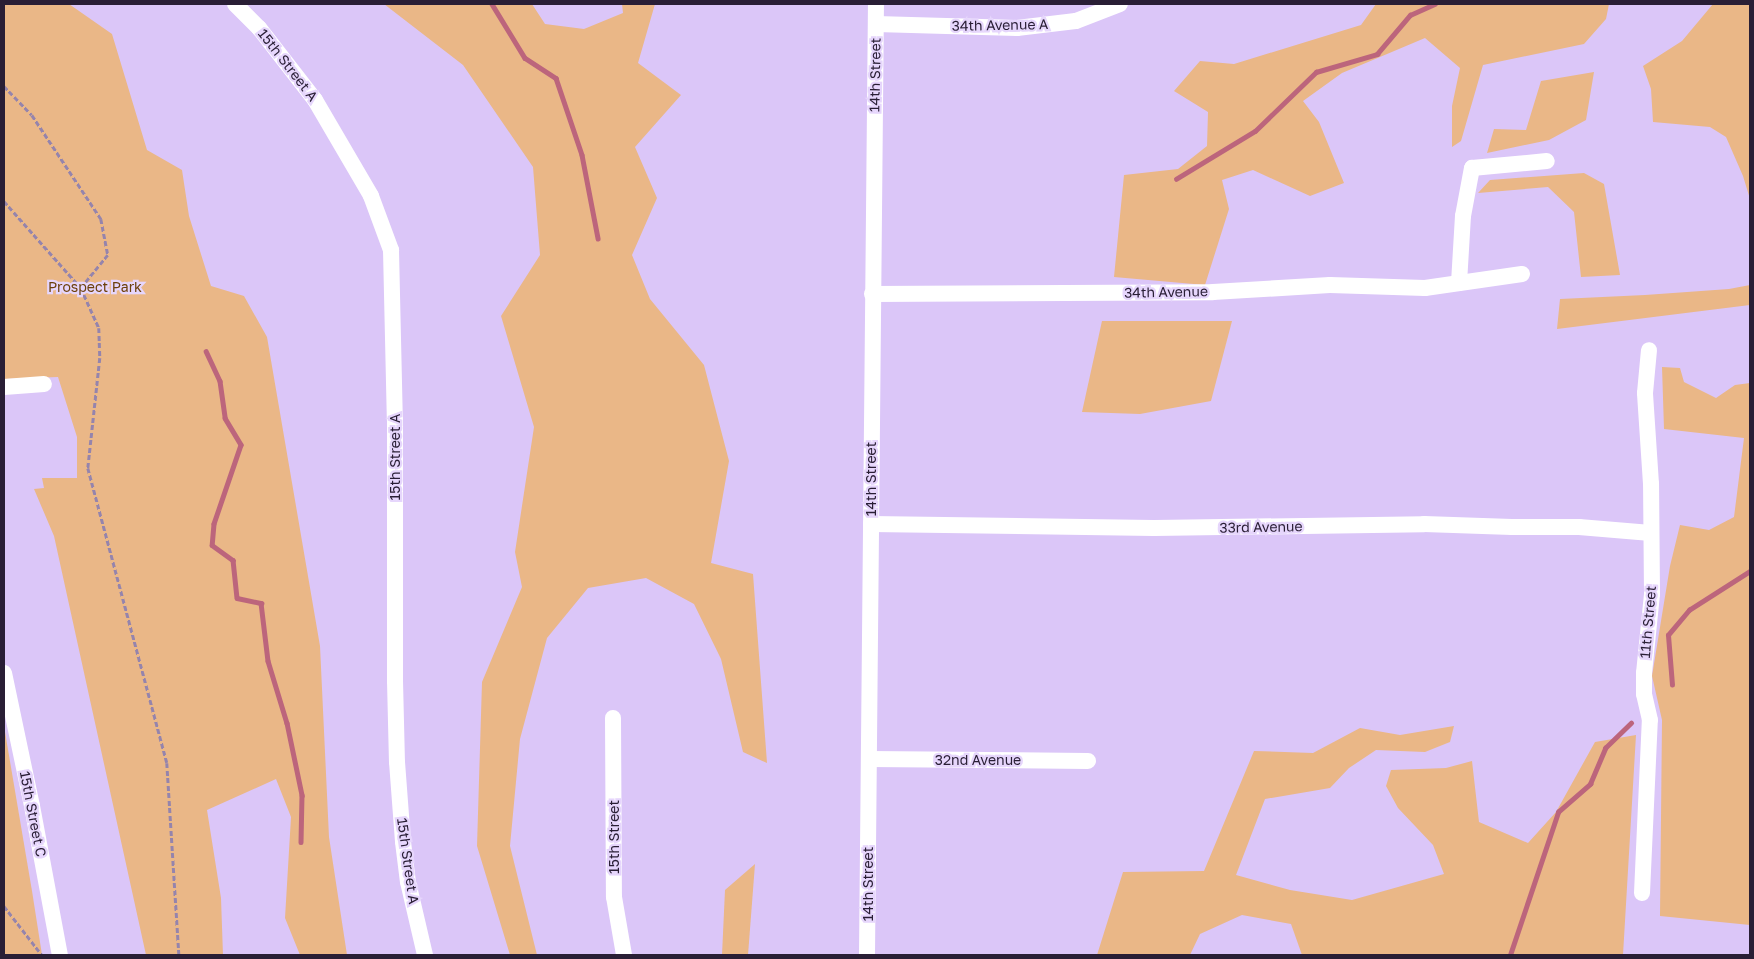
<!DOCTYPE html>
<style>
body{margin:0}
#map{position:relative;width:1754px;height:959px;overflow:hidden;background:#dbc6f8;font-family:"Golos Text",sans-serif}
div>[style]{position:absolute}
.green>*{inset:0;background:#eab787}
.stream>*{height:4.5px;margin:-2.25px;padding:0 2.25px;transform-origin:2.25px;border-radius:2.25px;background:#bc657c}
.path>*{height:2.5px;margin-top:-1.25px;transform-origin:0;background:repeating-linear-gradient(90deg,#9584ac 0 5px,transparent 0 7.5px)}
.street>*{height:16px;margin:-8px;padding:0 8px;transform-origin:8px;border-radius:8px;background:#fff}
span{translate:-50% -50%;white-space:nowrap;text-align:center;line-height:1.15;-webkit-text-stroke:4.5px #e6d6fc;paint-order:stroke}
.street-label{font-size:14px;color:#291e35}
.park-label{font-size:14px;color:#6c400c}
.frame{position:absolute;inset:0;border:5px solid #291e35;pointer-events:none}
</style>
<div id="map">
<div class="green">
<i style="clip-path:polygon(4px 4px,69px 4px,112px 34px,147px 150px,182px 170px,189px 216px,211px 286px,244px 296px,267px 337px,320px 646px,329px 837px,347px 955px,300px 955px,285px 918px,291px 817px,276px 779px,207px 810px,221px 898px,223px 955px,146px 955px,54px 536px,34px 489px,44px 488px,42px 478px,77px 478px,77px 437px,58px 377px,4px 379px)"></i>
<i style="clip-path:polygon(384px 4px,532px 4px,545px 24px,584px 29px,623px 13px,622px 4px,655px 4px,638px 63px,681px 95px,635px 147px,657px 198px,632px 255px,650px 299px,704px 365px,729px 461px,711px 563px,753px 574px,767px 763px,743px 752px,721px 659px,694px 604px,646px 578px,588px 588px,547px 638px,520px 739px,510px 846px,537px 955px,510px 955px,477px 846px,482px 682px,522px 587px,515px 552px,534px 427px,501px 316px,540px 255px,533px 167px,463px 65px)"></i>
<i style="clip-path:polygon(1376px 4px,1609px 4px,1606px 19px,1584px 44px,1483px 65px,1461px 141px,1452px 147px,1452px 106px,1460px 68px,1425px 38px,1342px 73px,1303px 101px,1319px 122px,1344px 183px,1310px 196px,1253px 170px,1222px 180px,1229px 209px,1205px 285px,1114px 277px,1124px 175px,1178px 169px,1207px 146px,1208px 112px,1174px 91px,1200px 61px,1234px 64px,1361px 25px)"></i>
<i style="clip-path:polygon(1713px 4px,1750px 4px,1750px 199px,1743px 176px,1726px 137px,1710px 127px,1653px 122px,1651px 89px,1643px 66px,1682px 41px)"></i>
<i style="clip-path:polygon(1594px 72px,1586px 120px,1549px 140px,1487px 153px,1494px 129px,1526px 130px,1541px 81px)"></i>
<i style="clip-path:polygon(1584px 173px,1604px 184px,1620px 275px,1581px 277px,1574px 212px,1548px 187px,1478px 193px,1490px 180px)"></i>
<i style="clip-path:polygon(1750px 285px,1750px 305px,1557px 329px,1560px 299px,1645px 295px,1729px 289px)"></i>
<i style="clip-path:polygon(1102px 321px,1232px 321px,1211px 401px,1140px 414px,1082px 412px)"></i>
<i style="clip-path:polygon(1662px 367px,1680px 368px,1684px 382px,1716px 398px,1735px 385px,1750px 383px,1750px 925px,1660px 916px,1662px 720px,1652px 676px,1670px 566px,1680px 525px,1709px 530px,1734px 517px,1744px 438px,1664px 429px)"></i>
<i style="clip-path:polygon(4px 726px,32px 891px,42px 955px,4px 955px)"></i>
<i style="clip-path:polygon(1454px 726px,1450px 742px,1425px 752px,1376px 750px,1349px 768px,1330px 788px,1265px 799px,1236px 875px,1290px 890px,1352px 900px,1444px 874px,1433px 845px,1398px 808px,1386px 786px,1391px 770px,1446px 768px,1472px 761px,1479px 822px,1528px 843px,1556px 812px,1595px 742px,1636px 735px,1623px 955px,1302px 955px,1291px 924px,1242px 915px,1200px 934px,1190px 955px,1097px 955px,1123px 872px,1204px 871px,1254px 751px,1313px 753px,1360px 728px,1400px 735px)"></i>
<i style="clip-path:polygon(755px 864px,748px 955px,722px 955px,725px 890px)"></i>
</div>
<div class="stream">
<i style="left:492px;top:4px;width:63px;rotate:58.6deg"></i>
<i style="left:525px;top:58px;width:37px;rotate:33deg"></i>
<i style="left:556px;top:78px;width:81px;rotate:71.3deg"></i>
<i style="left:582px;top:155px;width:85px;rotate:79.1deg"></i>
<i style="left:1176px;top:179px;width:92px;rotate:-31.3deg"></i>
<i style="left:1255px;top:131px;width:85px;rotate:-44deg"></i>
<i style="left:1316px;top:72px;width:64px;rotate:-16.4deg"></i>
<i style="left:1377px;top:54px;width:51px;rotate:-49.8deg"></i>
<i style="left:1410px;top:15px;width:27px;rotate:-24deg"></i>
<i style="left:206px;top:351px;width:33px;rotate:65deg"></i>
<i style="left:220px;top:381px;width:37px;rotate:82deg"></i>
<i style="left:225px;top:418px;width:31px;rotate:59deg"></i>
<i style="left:241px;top:445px;width:83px;rotate:108.9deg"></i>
<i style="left:214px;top:524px;width:21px;rotate:95deg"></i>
<i style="left:212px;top:545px;width:26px;rotate:36deg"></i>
<i style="left:233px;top:560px;width:38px;rotate:84deg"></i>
<i style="left:237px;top:598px;width:25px;rotate:12deg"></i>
<i style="left:261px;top:603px;width:58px;rotate:83.1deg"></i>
<i style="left:268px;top:661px;width:65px;rotate:73deg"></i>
<i style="left:287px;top:723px;width:74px;rotate:78.2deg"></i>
<i style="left:302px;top:795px;width:47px;rotate:91.2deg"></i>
<i style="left:1672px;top:685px;width:50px;rotate:-94.6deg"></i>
<i style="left:1668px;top:635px;width:33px;rotate:-50deg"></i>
<i style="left:1689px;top:610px;width:72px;rotate:-32.6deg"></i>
<i style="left:1510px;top:955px;width:151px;rotate:-71.4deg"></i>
<i style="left:1558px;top:812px;width:43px;rotate:-41.2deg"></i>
<i style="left:1590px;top:784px;width:39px;rotate:-67deg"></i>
<i style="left:1605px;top:748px;width:36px;rotate:-44deg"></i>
</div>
<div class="path">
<i style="left:4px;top:86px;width:40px;rotate:46deg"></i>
<i style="left:32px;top:115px;width:125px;rotate:56.4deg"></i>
<i style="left:101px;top:219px;width:37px;rotate:79deg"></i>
<i style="left:108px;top:255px;width:43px;rotate:129.3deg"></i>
<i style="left:4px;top:201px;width:116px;rotate:48.5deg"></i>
<i style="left:81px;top:288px;width:44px;rotate:65.8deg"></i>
<i style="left:99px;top:328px;width:30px;rotate:88deg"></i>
<i style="left:100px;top:358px;width:111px;rotate:96.2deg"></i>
<i style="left:88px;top:468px;width:305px;rotate:75deg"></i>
<i style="left:167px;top:763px;width:192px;rotate:86.4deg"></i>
<i style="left:4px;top:906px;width:62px;rotate:52.2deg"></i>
</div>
<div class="street">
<i style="left:235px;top:4px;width:34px;rotate:45deg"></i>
<i style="left:259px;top:28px;width:91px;rotate:52.1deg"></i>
<i style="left:315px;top:100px;width:111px;rotate:59.7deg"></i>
<i style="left:371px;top:196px;width:58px;rotate:69.7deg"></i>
<i style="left:391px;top:250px;width:170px;rotate:88.7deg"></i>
<i style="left:395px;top:420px;width:261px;rotate:90deg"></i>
<i style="left:395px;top:681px;width:81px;rotate:88.6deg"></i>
<i style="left:397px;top:762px;width:80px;rotate:85.7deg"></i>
<i style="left:403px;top:842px;width:40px;rotate:82.9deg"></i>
<i style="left:408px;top:882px;width:75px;rotate:76.9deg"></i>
<i style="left:876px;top:24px;width:141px;rotate:1.6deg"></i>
<i style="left:1017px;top:28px;width:59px;rotate:-6.8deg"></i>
<i style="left:1076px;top:21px;width:47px;rotate:-21.1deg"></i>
<i style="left:1459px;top:283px;width:67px;rotate:-86.6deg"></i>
<i style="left:1463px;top:216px;width:49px;rotate:-79.4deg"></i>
<i style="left:1472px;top:168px;width:75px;rotate:-5.3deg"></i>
<i style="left:872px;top:294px;width:341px;rotate:-0.3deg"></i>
<i style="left:1213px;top:292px;width:117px;rotate:-3.4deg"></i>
<i style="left:1330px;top:285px;width:95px;rotate:1.8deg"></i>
<i style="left:1425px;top:288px;width:98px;rotate:-8.2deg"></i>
<i style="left:4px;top:387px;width:40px;rotate:-4.3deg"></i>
<i style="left:871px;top:524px;width:283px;rotate:0.8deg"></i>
<i style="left:1154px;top:528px;width:270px;rotate:-0.8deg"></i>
<i style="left:1424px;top:524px;width:88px;rotate:2deg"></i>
<i style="left:1512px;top:527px;width:67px"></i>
<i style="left:1579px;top:527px;width:72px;rotate:4.8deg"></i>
<i style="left:4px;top:673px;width:136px;rotate:78.1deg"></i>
<i style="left:32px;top:806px;width:152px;rotate:79.4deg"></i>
<i style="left:613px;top:718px;width:179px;rotate:89.7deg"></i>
<i style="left:614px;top:897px;width:59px;rotate:80.2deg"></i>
<i style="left:869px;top:759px;width:219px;rotate:0.5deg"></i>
<i style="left:1642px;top:893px;width:173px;rotate:-87.4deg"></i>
<i style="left:1650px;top:720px;width:27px;rotate:-103deg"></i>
<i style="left:1644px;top:694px;width:21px;rotate:-90deg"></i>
<i style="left:1644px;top:673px;width:79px;rotate:-84.2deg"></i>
<i style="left:1652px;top:594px;width:110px;rotate:-90.5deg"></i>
<i style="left:1651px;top:484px;width:91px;rotate:-93.8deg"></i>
<i style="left:1645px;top:393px;width:43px;rotate:-84.7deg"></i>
<i style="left:867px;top:955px;width:951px;rotate:-89.46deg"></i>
</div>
<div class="street-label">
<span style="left:1000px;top:25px;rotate:-1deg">34th Avenue A</span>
<span style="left:288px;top:65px;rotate:52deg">15th Street A</span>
<span style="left:875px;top:75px;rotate:-89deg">14th Street</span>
<span style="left:1166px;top:292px;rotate:-1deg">34th Avenue</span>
<span style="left:395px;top:457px;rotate:-90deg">15th Street A</span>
<span style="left:871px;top:479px;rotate:-90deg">14th Street</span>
<span style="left:1261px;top:527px;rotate:-1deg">33rd Avenue</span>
<span style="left:1648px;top:622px;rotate:-85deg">11th Street</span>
<span style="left:978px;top:760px">32nd Avenue</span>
<span style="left:33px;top:814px;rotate:79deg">15th Street C</span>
<span style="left:614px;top:837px;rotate:-90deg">15th Street</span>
<span style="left:408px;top:861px;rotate:82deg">15th Street A</span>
<span style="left:868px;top:884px;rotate:-90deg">14th Street</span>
</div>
<div class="park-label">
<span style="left:95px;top:287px">Prospect Park</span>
</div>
<div class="frame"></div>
</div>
